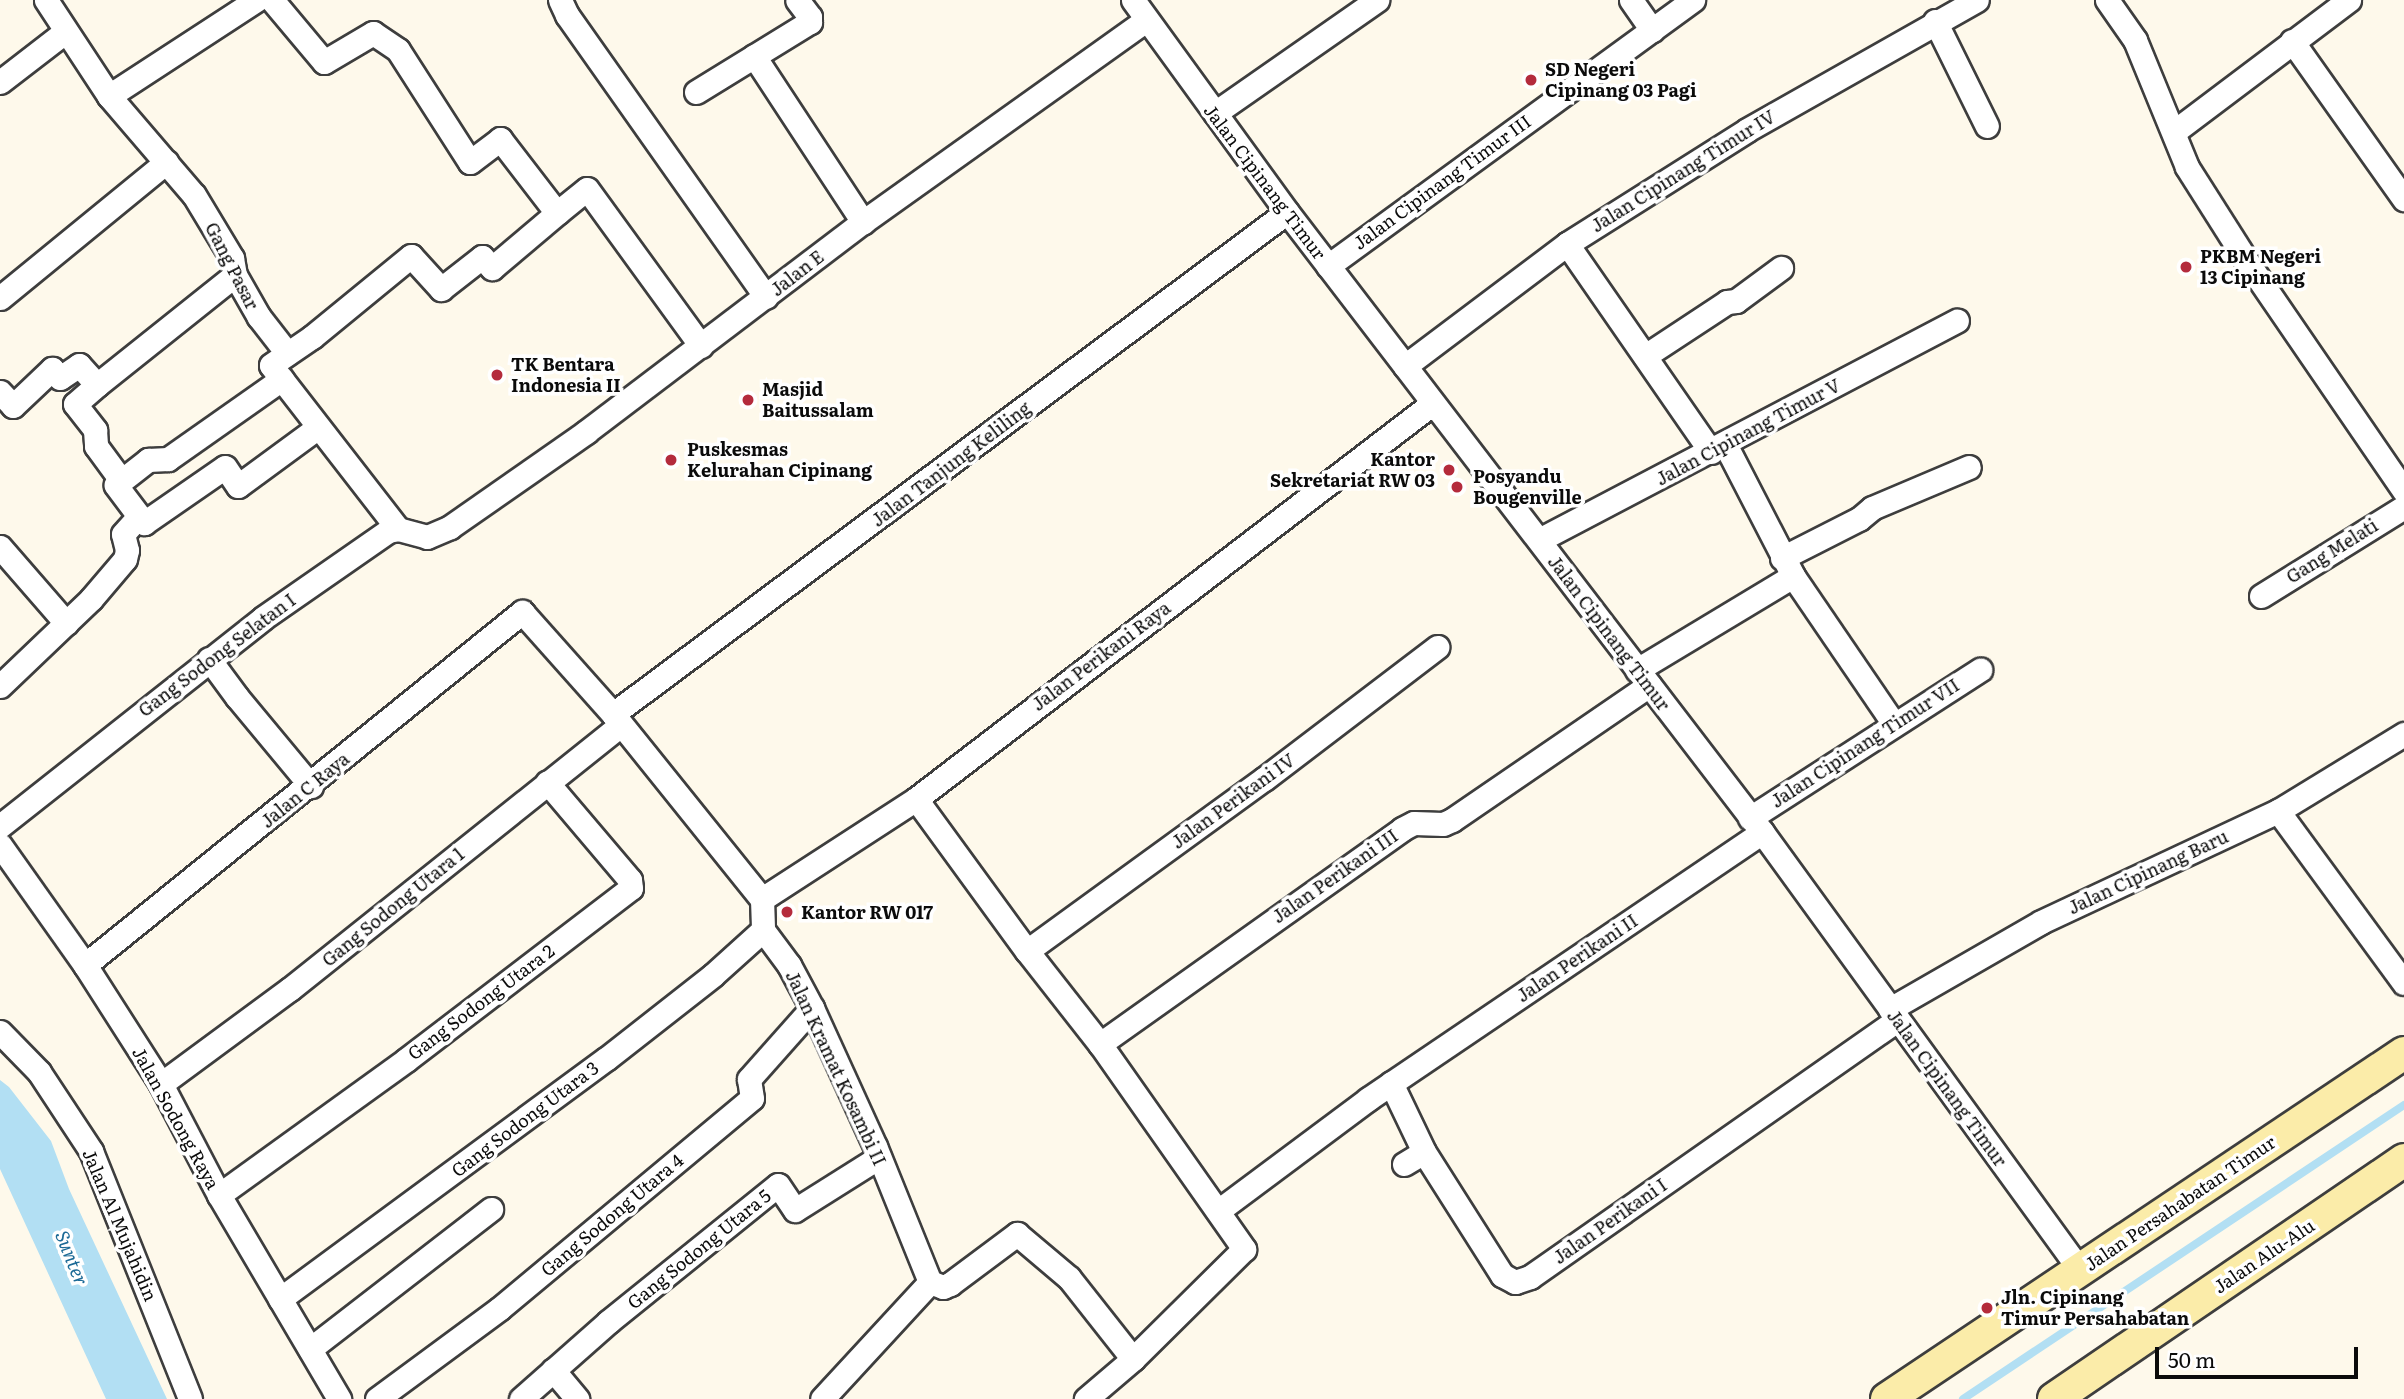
<!DOCTYPE html>
<style>
body{margin:0}
#map{position:relative;width:2404px;height:1399px;overflow:hidden;background:#fef9eb;font-family:Literata,serif}
div>[style]{position:absolute}
.water>*{inset:0;background:#b2dff3}
.stream>*{height:8px;margin:-4px;padding:0 4px;transform-origin:4px;border-radius:4px;background:#b2dff3}
.roads{filter:drop-shadow(2px 0 #3e3e3e) drop-shadow(-2px 0 #3e3e3e) drop-shadow(0 2px #3e3e3e) drop-shadow(0 -2px #3e3e3e)}
.street>*{height:23px;margin:-11.5px;padding:0 11.5px;transform-origin:11.5px;border-radius:11.5px;background:#fff}
.secondary>*{height:32px;margin:-16px;padding:0 16px;transform-origin:16px;border-radius:16px;background:#fbeca9}
.dots>*{width:19px;height:19px;translate:-50% -50%;box-sizing:border-box;border:4px solid #fff;border-radius:50%}
span{translate:-50% -50%;white-space:nowrap;text-align:center;line-height:1.15;-webkit-text-stroke:7px #fff;paint-order:stroke}
.poi-label{font-size:18px;color:#0b0b0b;font-weight:700}
.left{translate:0 -50%;text-align:left}
.right{translate:-100% -50%;text-align:right}
.street-label{font-size:18px;color:#0b0b0b}
.water-label{font-size:19px;color:#1c6a96;font-style:italic}
.scale{position:absolute;left:2155px;top:1347px;width:203px;height:32px;box-sizing:border-box;border:4px solid #0b0b0b;border-top:0;padding-left:9px;font-size:21px;line-height:24px;white-space:nowrap;color:#0b0b0b;-webkit-text-stroke:5px #fff;paint-order:stroke}
</style>
<div id="map">
<div class="water">
<i style="clip-path:polygon(0 1080px,9px 1087px,51px 1141px,69px 1189px,167px 1399px,106px 1399px,0 1169px)"></i>
</div>
<div class="stream">
<i style="left:1963px;top:1399px;width:530px;rotate:-33.69deg"></i>
</div>
<div class="roads">
<div class="street">
<i style="left:46px;top:0;width:115px;rotate:56.7deg"></i>
<i style="left:109px;top:96px;width:130px;rotate:49.4deg"></i>
<i style="left:194px;top:195px;width:74px;rotate:58.9deg"></i>
<i style="left:232px;top:258px;width:17px;rotate:80deg"></i>
<i style="left:235px;top:275px;width:48px;rotate:60.3deg"></i>
<i style="left:259px;top:317px;width:46px;rotate:52.1deg"></i>
<i style="left:272px;top:0;width:81px;rotate:50deg"></i>
<i style="left:324px;top:62px;width:57px;rotate:-30.6deg"></i>
<i style="left:373px;top:33px;width:30px;rotate:34deg"></i>
<i style="left:398px;top:50px;width:133px;rotate:57.3deg"></i>
<i style="left:470px;top:162px;width:38px;rotate:-37deg"></i>
<i style="left:500px;top:139px;width:93px;rotate:52.4deg"></i>
<i style="left:557px;top:213px;width:38px;rotate:-39deg"></i>
<i style="left:587px;top:189px;width:194px;rotate:54deg"></i>
<i style="left:560px;top:0;width:17px;rotate:65deg"></i>
<i style="left:567px;top:15px;width:345px;rotate:54.8deg"></i>
<i style="left:1133px;top:0;width:262px;rotate:54deg"></i>
<i style="left:1287px;top:212px;width:781px;rotate:52.54deg"></i>
<i style="left:1762px;top:832px;width:541px;rotate:54.02deg"></i>
<i style="left:1631px;top:0;width:37px;rotate:55deg"></i>
<i style="left:2107px;top:0;width:49px;rotate:55deg"></i>
<i style="left:2135px;top:40px;width:137px;rotate:67.7deg"></i>
<i style="left:2187px;top:167px;width:114px;rotate:57.6deg"></i>
<i style="left:2248px;top:263px;width:276px;rotate:55.6deg"></i>
<i style="left:1935px;top:21px;width:117px;rotate:63.7deg"></i>
<i style="left:2292px;top:41px;width:194px;rotate:54.7deg"></i>
<i style="left:754px;top:56px;width:199px;rotate:56.7deg"></i>
<i style="left:0;top:82px;width:82px;rotate:-37.6deg"></i>
<i style="left:696px;top:92px;width:134px;rotate:-31.6deg"></i>
<i style="left:810px;top:22px;width:5px;rotate:-90deg"></i>
<i style="left:810px;top:17px;width:21px;rotate:-127deg"></i>
<i style="left:109px;top:96px;width:176px;rotate:-33.1deg"></i>
<i style="left:1215px;top:113px;width:198px;rotate:-34.9deg"></i>
<i style="left:2175px;top:131px;width:218px;rotate:-37deg"></i>
<i style="left:1567px;top:244px;width:253px;rotate:55.3deg"></i>
<i style="left:1328px;top:266px;width:452px;rotate:-36.1deg"></i>
<i style="left:0;top:298px;width:215px;rotate:-39.3deg"></i>
<i style="left:1645px;top:356px;width:98px;rotate:-33.4deg"></i>
<i style="left:1727px;top:302px;width:9px;rotate:-6deg"></i>
<i style="left:1736px;top:301px;width:56px;rotate:-36.3deg"></i>
<i style="left:1405px;top:366px;width:203px;rotate:-37deg"></i>
<i style="left:1567px;top:244px;width:213px;rotate:-32.3deg"></i>
<i style="left:1747px;top:130px;width:264px;rotate:-29.5deg"></i>
<i style="left:97px;top:385px;width:29px;rotate:139deg"></i>
<i style="left:75px;top:404px;width:33px;rotate:52deg"></i>
<i style="left:95px;top:430px;width:16px;rotate:86deg"></i>
<i style="left:96px;top:446px;width:42px;rotate:53.7deg"></i>
<i style="left:0;top:392px;width:19px;rotate:47deg"></i>
<i style="left:13px;top:406px;width:54px;rotate:-43.5deg"></i>
<i style="left:52px;top:369px;width:12px;rotate:48deg"></i>
<i style="left:60px;top:378px;width:23px;rotate:-34deg"></i>
<i style="left:79px;top:365px;width:27px;rotate:48deg"></i>
<i style="left:97px;top:385px;width:176px;rotate:-38.6deg"></i>
<i style="left:1725px;top:444px;width:148px;rotate:62.7deg"></i>
<i style="left:1793px;top:576px;width:179px;rotate:55.7deg"></i>
<i style="left:139px;top:516px;width:9px;rotate:54deg"></i>
<i style="left:144px;top:523px;width:98px;rotate:-34.7deg"></i>
<i style="left:225px;top:467px;width:23px;rotate:56deg"></i>
<i style="left:238px;top:486px;width:98px;rotate:-36.3deg"></i>
<i style="left:398px;top:529px;width:207px;rotate:-127.8deg"></i>
<i style="left:271px;top:365px;width:50px;rotate:-34.3deg"></i>
<i style="left:312px;top:337px;width:128px;rotate:-39.3deg"></i>
<i style="left:411px;top:256px;width:45px;rotate:47.7deg"></i>
<i style="left:441px;top:289px;width:52px;rotate:-38deg"></i>
<i style="left:482px;top:257px;width:15px;rotate:48deg"></i>
<i style="left:492px;top:268px;width:85px;rotate:-40.2deg"></i>
<i style="left:1539px;top:540px;width:472px;rotate:-27.7deg"></i>
<i style="left:0;top:547px;width:101px;rotate:49deg"></i>
<i style="left:1782px;top:558px;width:86px;rotate:-26.9deg"></i>
<i style="left:1859px;top:519px;width:17px;rotate:-40deg"></i>
<i style="left:1872px;top:508px;width:105px;rotate:-22.9deg"></i>
<i style="left:2261px;top:596px;width:168px;rotate:-31.9deg"></i>
<i style="left:209px;top:659px;width:47px;rotate:53.6deg"></i>
<i style="left:237px;top:697px;width:116px;rotate:50.3deg"></i>
<i style="left:1637px;top:670px;width:182px;rotate:-31.1deg"></i>
<i style="left:0;top:686px;width:126px;rotate:-43.7deg"></i>
<i style="left:91px;top:599px;width:52px;rotate:-49.6deg"></i>
<i style="left:125px;top:559px;width:9px;rotate:-77deg"></i>
<i style="left:127px;top:550px;width:16px;rotate:-104deg"></i>
<i style="left:123px;top:534px;width:24px;rotate:-48deg"></i>
<i style="left:139px;top:516px;width:39px;rotate:-127deg"></i>
<i style="left:116px;top:485px;width:41px;rotate:-38deg"></i>
<i style="left:148px;top:460px;width:20px;rotate:-3deg"></i>
<i style="left:168px;top:459px;width:139px;rotate:-35.1deg"></i>
<i style="left:613px;top:714px;width:840px;rotate:-36.68deg"></i>
<i style="left:916px;top:799px;width:188px;rotate:53.9deg"></i>
<i style="left:1027px;top:951px;width:118px;rotate:51.9deg"></i>
<i style="left:1100px;top:1044px;width:251px;rotate:54.9deg"></i>
<i style="left:1244px;top:1249px;width:156px;rotate:135.3deg"></i>
<i style="left:1133px;top:1359px;width:62px;rotate:139.6deg"></i>
<i style="left:2278px;top:811px;width:213px;rotate:53.8deg"></i>
<i style="left:1750px;top:818px;width:274px;rotate:-32.8deg"></i>
<i style="left:0;top:826px;width:335px;rotate:-38.3deg"></i>
<i style="left:263px;top:618px;width:152px;rotate:-34.8deg"></i>
<i style="left:388px;top:531px;width:10px;rotate:-11deg"></i>
<i style="left:398px;top:529px;width:30px;rotate:15deg"></i>
<i style="left:427px;top:537px;width:25px;rotate:-23deg"></i>
<i style="left:450px;top:527px;width:166px;rotate:-34.9deg"></i>
<i style="left:586px;top:432px;width:348px;rotate:-37.2deg"></i>
<i style="left:863px;top:222px;width:348px;rotate:-35.5deg"></i>
<i style="left:0;top:845px;width:147px;rotate:54.7deg"></i>
<i style="left:85px;top:965px;width:141px;rotate:57.4deg"></i>
<i style="left:161px;top:1084px;width:125px;rotate:62.4deg"></i>
<i style="left:219px;top:1195px;width:237px;rotate:59.5deg"></i>
<i style="left:762px;top:899px;width:184px;rotate:-33deg"></i>
<i style="left:916px;top:799px;width:651px;rotate:-37.45deg"></i>
<i style="left:1027px;top:951px;width:293px;rotate:-36deg"></i>
<i style="left:1264px;top:779px;width:218px;rotate:-37.3deg"></i>
<i style="left:85px;top:965px;width:562px;rotate:-38.93deg"></i>
<i style="left:522px;top:612px;width:137px;rotate:48.3deg"></i>
<i style="left:613px;top:714px;width:238px;rotate:51.2deg"></i>
<i style="left:762px;top:899px;width:31px;rotate:88deg"></i>
<i style="left:763px;top:930px;width:44px;rotate:53.4deg"></i>
<i style="left:789px;top:965px;width:49px;rotate:61.9deg"></i>
<i style="left:812px;top:1008px;width:152px;rotate:65.5deg"></i>
<i style="left:875px;top:1146px;width:147px;rotate:68deg"></i>
<i style="left:930px;top:1282px;width:159px;rotate:132.7deg"></i>
<i style="left:1890px;top:1009px;width:174px;rotate:-29.9deg"></i>
<i style="left:2041px;top:922px;width:262px;rotate:-25.1deg"></i>
<i style="left:2278px;top:811px;width:148px;rotate:-31.4deg"></i>
<i style="left:0;top:1032px;width:56px;rotate:45.7deg"></i>
<i style="left:39px;top:1072px;width:95px;rotate:56.6deg"></i>
<i style="left:91px;top:1151px;width:267px;rotate:68.2deg"></i>
<i style="left:1100px;top:1044px;width:371px;rotate:-35.4deg"></i>
<i style="left:1402px;top:829px;width:13px;rotate:-27deg"></i>
<i style="left:1414px;top:823px;width:29px;rotate:2deg"></i>
<i style="left:1443px;top:824px;width:10px;rotate:-24deg"></i>
<i style="left:1452px;top:820px;width:239px;rotate:-34.4deg"></i>
<i style="left:1391px;top:1083px;width:76px;rotate:64.4deg"></i>
<i style="left:1424px;top:1152px;width:146px;rotate:57.6deg"></i>
<i style="left:1502px;top:1275px;width:15px;rotate:28deg"></i>
<i style="left:1515px;top:1282px;width:16px;rotate:-18deg"></i>
<i style="left:1530px;top:1277px;width:448px;rotate:-35deg"></i>
<i style="left:161px;top:1084px;width:160px;rotate:-36.4deg"></i>
<i style="left:290px;top:989px;width:423px;rotate:-38.6deg"></i>
<i style="left:1404px;top:1164px;width:23px;rotate:-31deg"></i>
<i style="left:219px;top:1195px;width:231px;rotate:-35.8deg"></i>
<i style="left:406px;top:1060px;width:283px;rotate:-37.4deg"></i>
<i style="left:631px;top:888px;width:8px;rotate:-97deg"></i>
<i style="left:630px;top:880px;width:128px;rotate:-130.3deg"></i>
<i style="left:1218px;top:1211px;width:187px;rotate:-36.7deg"></i>
<i style="left:1368px;top:1099px;width:476px;rotate:-34.1deg"></i>
<i style="left:930px;top:1282px;width:14px;rotate:21deg"></i>
<i style="left:943px;top:1287px;width:8px;rotate:-23deg"></i>
<i style="left:950px;top:1284px;width:84px;rotate:-36.7deg"></i>
<i style="left:1017px;top:1234px;width:68px;rotate:40.2deg"></i>
<i style="left:1069px;top:1278px;width:103px;rotate:51.7deg"></i>
<i style="left:280px;top:1299px;width:405px;rotate:-36.4deg"></i>
<i style="left:606px;top:1059px;width:136px;rotate:-38.1deg"></i>
<i style="left:713px;top:975px;width:67px;rotate:-42deg"></i>
<i style="left:310px;top:1349px;width:229px;rotate:-37.7deg"></i>
<i style="left:553px;top:1370px;width:38px;rotate:50deg"></i>
<i style="left:377px;top:1399px;width:152px;rotate:-36.4deg"></i>
<i style="left:499px;top:1309px;width:329px;rotate:-39.8deg"></i>
<i style="left:752px;top:1098px;width:19px;rotate:-99deg"></i>
<i style="left:749px;top:1079px;width:95px;rotate:-48.4deg"></i>
<i style="left:521px;top:1399px;width:116px;rotate:-41.5deg"></i>
<i style="left:608px;top:1322px;width:218px;rotate:-38.9deg"></i>
<i style="left:778px;top:1185px;width:30px;rotate:56deg"></i>
<i style="left:795px;top:1210px;width:99px;rotate:-32.2deg"></i>
</div>
<div class="secondary">
<i style="left:1887px;top:1399px;width:622px;rotate:-33.79deg"></i>
<i style="left:2054px;top:1399px;width:424px;rotate:-34.3deg"></i>
</div>
</div>
<div class="dots">
<i style="left:1531px;top:80px;background:#b42b3c"></i>
<i style="left:2186px;top:267px;background:#b42b3c"></i>
<i style="left:497px;top:375px;background:#b42b3c"></i>
<i style="left:748px;top:400px;background:#b42b3c"></i>
<i style="left:671px;top:460px;background:#b42b3c"></i>
<i style="left:1449px;top:470px;background:#b42b3c"></i>
<i style="left:1457px;top:487px;background:#b42b3c"></i>
<i style="left:787px;top:912px;background:#b42b3c"></i>
<i style="left:1987px;top:1308px;background:#b42b3c"></i>
</div>
<div class="poi-label">
<span class="left" style="left:1545px;top:80px">SD Negeri<br>Cipinang 03 Pagi</span>
<span class="left" style="left:2200px;top:267px">PKBM Negeri<br>13 Cipinang</span>
<span class="left" style="left:511px;top:375px">TK Bentara<br>Indonesia II</span>
<span class="left" style="left:762px;top:400px">Masjid<br>Baitussalam</span>
<span class="left" style="left:687px;top:460px">Puskesmas<br>Kelurahan Cipinang</span>
<span class="right" style="left:1435px;top:470px">Kantor<br>Sekretariat RW 03</span>
<span class="left" style="left:1473px;top:487px">Posyandu<br>Bougenville</span>
<span class="left" style="left:801px;top:912px">Kantor RW 017</span>
<span class="left" style="left:2001px;top:1308px">Jln. Cipinang<br>Timur Persahabatan</span>
</div>
<div class="street-label">
<span style="left:1683px;top:171px;rotate:-32deg">Jalan Cipinang Timur IV</span>
<span style="left:1265px;top:182px;rotate:53deg">Jalan Cipinang Timur</span>
<span style="left:1442px;top:182px;rotate:-36deg">Jalan Cipinang Timur III</span>
<span style="left:232px;top:266px;rotate:63deg">Gang Pasar</span>
<span style="left:797px;top:273px;rotate:-38deg">Jalan E</span>
<span style="left:1748px;top:432px;rotate:-28deg">Jalan Cipinang Timur V</span>
<span style="left:951px;top:464px;rotate:-37deg">Jalan Tanjung Keliling</span>
<span style="left:2332px;top:551px;rotate:-32deg">Gang Melati</span>
<span style="left:1609px;top:633px;rotate:53deg">Jalan Cipinang Timur</span>
<span style="left:217px;top:655px;rotate:-37deg">Gang Sodong Selatan I</span>
<span style="left:1101px;top:656px;rotate:-37deg">Jalan Perikani Raya</span>
<span style="left:1865px;top:743px;rotate:-33deg">Jalan Cipinang Timur VII</span>
<span style="left:305px;top:790px;rotate:-39deg">Jalan C Raya</span>
<span style="left:1233px;top:801px;rotate:-36deg">Jalan Perikani IV</span>
<span style="left:2148px;top:872px;rotate:-25deg">Jalan Cipinang Baru</span>
<span style="left:1335px;top:876px;rotate:-35deg">Jalan Perikani III</span>
<span style="left:393px;top:907px;rotate:-39deg">Gang Sodong Utara 1</span>
<span style="left:1577px;top:958px;rotate:-34deg">Jalan Perikani II</span>
<span style="left:481px;top:1002px;rotate:-37deg">Gang Sodong Utara 2</span>
<span style="left:836px;top:1068px;rotate:65deg">Jalan Kramat Kosambi II</span>
<span style="left:1947px;top:1088px;rotate:54deg">Jalan Cipinang Timur</span>
<span style="left:176px;top:1118px;rotate:61deg">Jalan Sodong Raya</span>
<span style="left:525px;top:1119px;rotate:-37deg">Gang Sodong Utara 3</span>
<span style="left:2180px;top:1203px;rotate:-34deg">Jalan Persahabatan Timur</span>
<span style="left:612px;top:1215px;rotate:-40deg">Gang Sodong Utara 4</span>
<span style="left:1610px;top:1221px;rotate:-35deg">Jalan Perikani I</span>
<span style="left:120px;top:1225px;rotate:67deg">Jalan Al Mujahidin</span>
<span style="left:699px;top:1249px;rotate:-39deg">Gang Sodong Utara 5</span>
<span style="left:2264px;top:1256px;rotate:-34deg">Jalan Alu-Alu</span>
</div>
<div class="water-label">
<span style="left:72px;top:1258px;rotate:68deg">Sunter</span>
</div>
<div class="scale">50 m</div>
</div>
